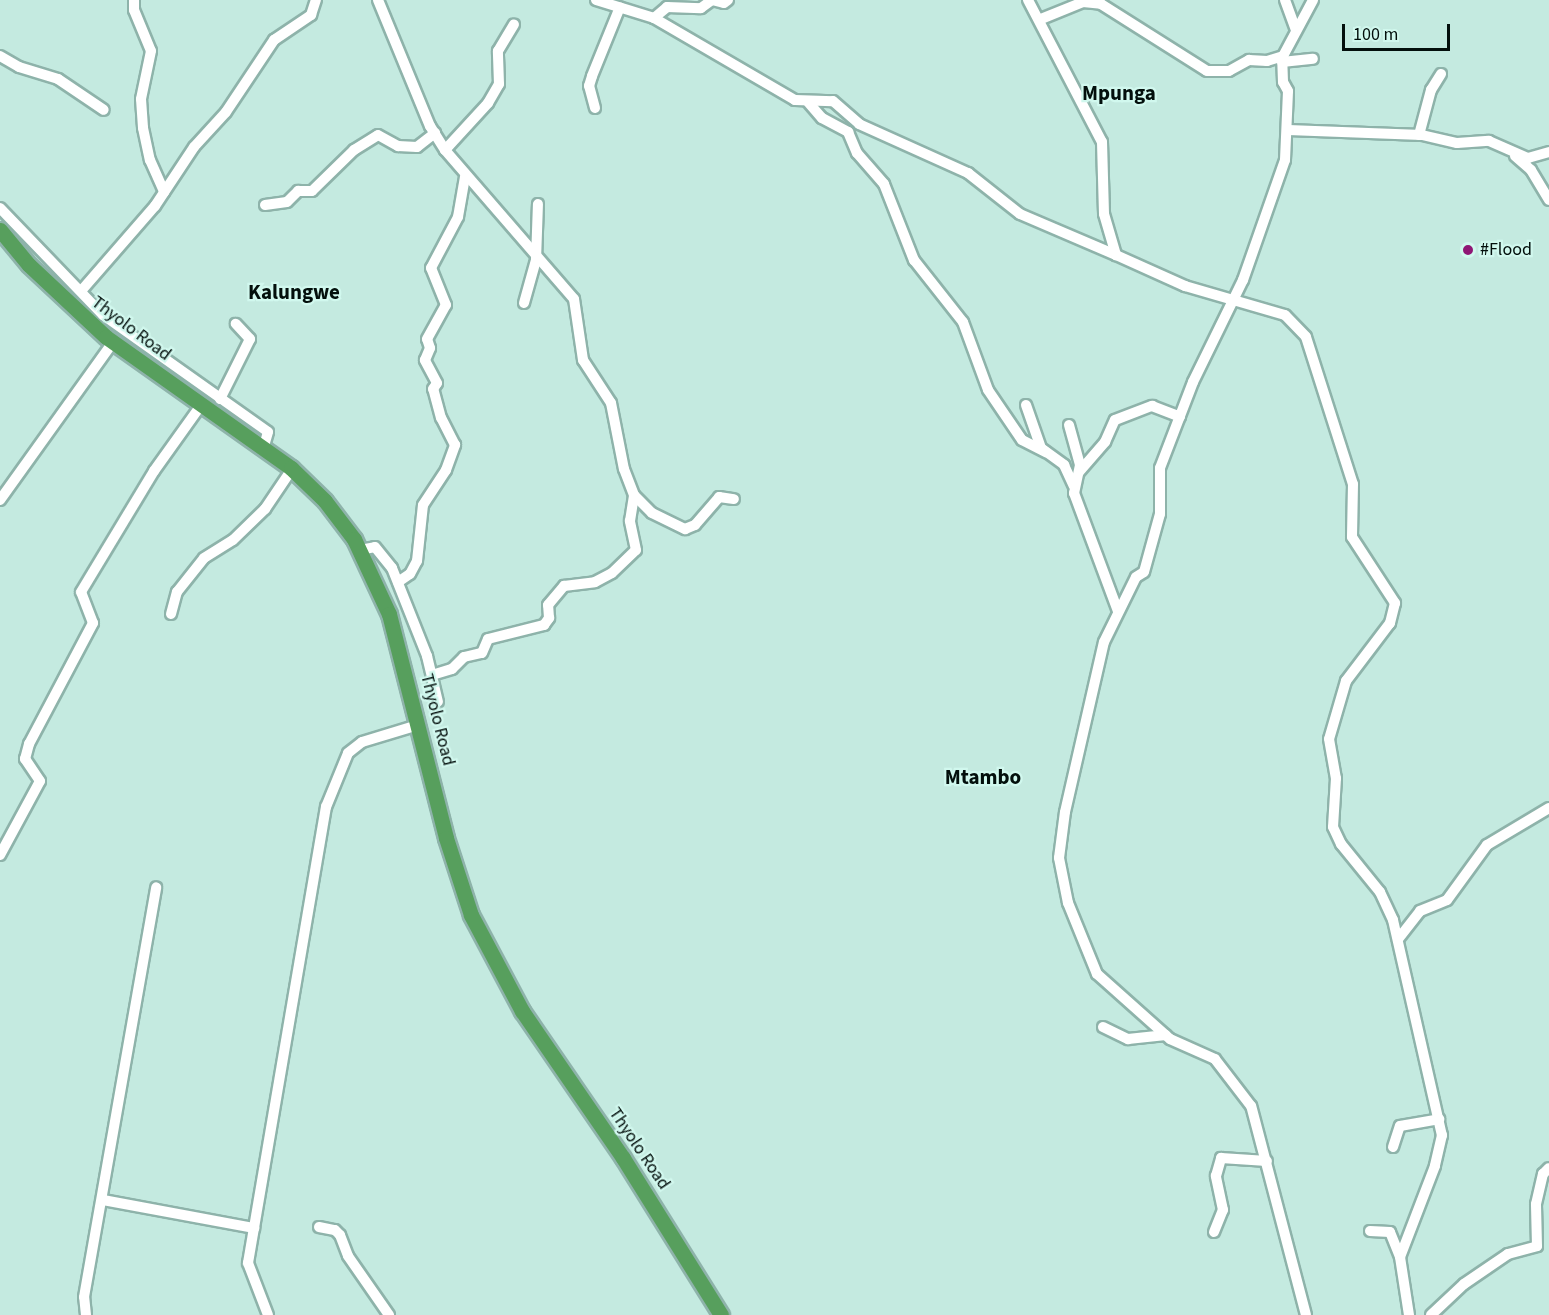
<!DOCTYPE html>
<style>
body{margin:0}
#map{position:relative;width:1549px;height:1315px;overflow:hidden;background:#c4eae0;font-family:"Source Sans 3",sans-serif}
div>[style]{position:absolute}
.roads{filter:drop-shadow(2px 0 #8eb3aa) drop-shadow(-2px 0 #8eb3aa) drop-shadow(0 2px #8eb3aa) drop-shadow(0 -2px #8eb3aa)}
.minor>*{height:10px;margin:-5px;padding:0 5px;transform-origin:5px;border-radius:5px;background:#fff}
.highway>*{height:15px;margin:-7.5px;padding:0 7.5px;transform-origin:7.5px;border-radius:7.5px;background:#579f5d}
.dots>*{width:16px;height:16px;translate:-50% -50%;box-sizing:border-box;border:3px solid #d1f8ee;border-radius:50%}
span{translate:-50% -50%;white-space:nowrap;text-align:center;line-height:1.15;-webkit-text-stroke:4.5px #d1f8ee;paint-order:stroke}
.poi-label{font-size:18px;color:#030f0c}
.left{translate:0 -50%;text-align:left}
.street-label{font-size:18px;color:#030f0c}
.quarter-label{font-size:21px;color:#030f0c;font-weight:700}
.scale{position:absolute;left:1342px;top:24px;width:108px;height:27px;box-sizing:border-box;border:3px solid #030f0c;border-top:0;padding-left:8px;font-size:18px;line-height:21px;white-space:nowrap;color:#030f0c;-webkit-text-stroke:4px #d1f8ee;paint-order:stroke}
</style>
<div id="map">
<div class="roads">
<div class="minor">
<i style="left:134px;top:0;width:10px;rotate:90deg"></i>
<i style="left:134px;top:10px;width:44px;rotate:67.5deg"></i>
<i style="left:151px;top:51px;width:49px;rotate:101.8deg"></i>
<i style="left:141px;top:99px;width:29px;rotate:86deg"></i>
<i style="left:143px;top:128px;width:33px;rotate:78deg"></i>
<i style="left:150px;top:160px;width:35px;rotate:66deg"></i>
<i style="left:378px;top:0;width:136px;rotate:67.6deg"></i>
<i style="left:430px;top:126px;width:28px;rotate:58deg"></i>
<i style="left:445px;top:150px;width:197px;rotate:49.1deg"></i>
<i style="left:574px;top:299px;width:62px;rotate:81.6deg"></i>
<i style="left:583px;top:360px;width:51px;rotate:56.9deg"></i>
<i style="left:611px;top:403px;width:67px;rotate:78.9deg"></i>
<i style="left:624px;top:469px;width:28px;rotate:69deg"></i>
<i style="left:634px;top:495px;width:25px;rotate:45deg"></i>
<i style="left:652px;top:513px;width:37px;rotate:26deg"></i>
<i style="left:685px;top:529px;width:11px;rotate:-22deg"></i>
<i style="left:695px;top:525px;width:37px;rotate:-49deg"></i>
<i style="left:719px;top:497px;width:15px;rotate:8deg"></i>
<i style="left:596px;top:0;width:61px;rotate:17.2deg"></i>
<i style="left:654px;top:18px;width:163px;rotate:30.2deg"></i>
<i style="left:795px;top:100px;width:38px;rotate:2deg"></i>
<i style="left:833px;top:101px;width:35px;rotate:41deg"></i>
<i style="left:859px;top:124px;width:120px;rotate:24.2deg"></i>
<i style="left:968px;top:173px;width:66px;rotate:38.3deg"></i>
<i style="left:1020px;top:214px;width:104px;rotate:23.1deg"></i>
<i style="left:1028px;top:0;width:160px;rotate:62.5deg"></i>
<i style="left:1102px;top:142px;width:72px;rotate:88.4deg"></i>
<i style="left:1104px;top:214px;width:43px;rotate:73.7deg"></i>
<i style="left:1116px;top:255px;width:76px;rotate:24.2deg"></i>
<i style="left:1185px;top:286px;width:104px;rotate:16.2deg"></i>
<i style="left:1285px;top:315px;width:30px;rotate:46deg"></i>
<i style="left:1306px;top:337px;width:154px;rotate:72.3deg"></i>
<i style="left:1353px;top:484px;width:53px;rotate:91.1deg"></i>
<i style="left:1352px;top:537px;width:79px;rotate:56.9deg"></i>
<i style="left:1395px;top:603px;width:21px;rotate:104deg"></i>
<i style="left:1390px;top:623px;width:73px;rotate:127.2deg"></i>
<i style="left:1346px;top:681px;width:60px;rotate:106.3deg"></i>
<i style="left:1329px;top:739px;width:40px;rotate:80deg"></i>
<i style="left:1336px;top:778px;width:49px;rotate:93.5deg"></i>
<i style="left:1333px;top:827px;width:19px;rotate:65deg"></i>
<i style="left:1341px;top:844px;width:62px;rotate:50.9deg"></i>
<i style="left:1380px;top:892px;width:31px;rotate:65deg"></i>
<i style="left:1393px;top:920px;width:221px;rotate:77.2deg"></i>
<i style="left:1442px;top:1135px;width:32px;rotate:103deg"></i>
<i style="left:1435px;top:1166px;width:97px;rotate:111deg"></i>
<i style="left:1400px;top:1257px;width:59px;rotate:81.2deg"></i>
<i style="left:1285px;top:0;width:32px;rotate:70deg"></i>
<i style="left:654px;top:18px;width:17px;rotate:-40deg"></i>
<i style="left:667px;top:7px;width:34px;rotate:2deg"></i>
<i style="left:701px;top:8px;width:14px;rotate:-36deg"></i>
<i style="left:712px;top:0;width:12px;rotate:14deg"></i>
<i style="left:724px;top:3px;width:5px;rotate:-37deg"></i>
<i style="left:1041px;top:19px;width:45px;rotate:-22deg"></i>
<i style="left:1083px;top:2px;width:18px;rotate:6deg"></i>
<i style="left:1101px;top:4px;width:125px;rotate:32.3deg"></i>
<i style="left:1207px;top:71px;width:22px"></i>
<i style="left:1229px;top:71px;width:23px;rotate:-29deg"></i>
<i style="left:1249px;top:60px;width:18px;rotate:3deg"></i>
<i style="left:1267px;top:61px;width:17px;rotate:-17deg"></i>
<i style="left:0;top:56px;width:22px;rotate:30deg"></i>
<i style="left:19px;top:67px;width:41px;rotate:17.1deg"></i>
<i style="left:58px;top:79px;width:55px;rotate:34deg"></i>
<i style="left:1282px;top:62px;width:31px;rotate:-6deg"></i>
<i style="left:808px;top:102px;width:21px;rotate:49deg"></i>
<i style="left:822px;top:118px;width:30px;rotate:28deg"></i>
<i style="left:848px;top:132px;width:23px;rotate:67deg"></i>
<i style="left:857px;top:153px;width:41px;rotate:48.9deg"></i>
<i style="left:884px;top:184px;width:82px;rotate:68.5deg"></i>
<i style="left:914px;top:260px;width:79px;rotate:51.7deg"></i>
<i style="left:963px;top:322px;width:72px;rotate:69.8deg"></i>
<i style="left:988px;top:390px;width:60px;rotate:55.8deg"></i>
<i style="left:1022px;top:440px;width:27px;rotate:27deg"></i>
<i style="left:595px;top:108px;width:23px;rotate:-105deg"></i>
<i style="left:589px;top:86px;width:10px;rotate:-73deg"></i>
<i style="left:592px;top:76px;width:74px;rotate:-67.9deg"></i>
<i style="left:1288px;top:130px;width:134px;rotate:2.1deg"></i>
<i style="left:1422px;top:135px;width:36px;rotate:13deg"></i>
<i style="left:1457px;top:143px;width:32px;rotate:-4deg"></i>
<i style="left:1489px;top:141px;width:43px;rotate:23.6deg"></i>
<i style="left:1528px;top:158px;width:22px;rotate:-16deg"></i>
<i style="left:1419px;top:135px;width:47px;rotate:-75.1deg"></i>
<i style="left:1431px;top:90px;width:19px;rotate:-58deg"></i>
<i style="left:445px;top:150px;width:64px;rotate:-47.5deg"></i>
<i style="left:488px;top:103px;width:22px;rotate:-60deg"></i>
<i style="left:499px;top:84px;width:33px;rotate:-92deg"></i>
<i style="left:498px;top:51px;width:31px;rotate:-59deg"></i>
<i style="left:1515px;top:156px;width:21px;rotate:41deg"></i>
<i style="left:1531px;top:170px;width:35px;rotate:59deg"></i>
<i style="left:265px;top:205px;width:22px;rotate:-8deg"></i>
<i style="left:287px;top:202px;width:16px;rotate:-45deg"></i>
<i style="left:298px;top:191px;width:14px"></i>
<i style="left:312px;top:191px;width:59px;rotate:-44.3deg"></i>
<i style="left:354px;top:150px;width:28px;rotate:-32deg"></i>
<i style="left:378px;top:135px;width:23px;rotate:29deg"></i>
<i style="left:398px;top:146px;width:19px;rotate:3deg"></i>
<i style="left:417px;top:147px;width:23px;rotate:-38deg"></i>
<i style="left:0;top:208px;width:149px;rotate:46.1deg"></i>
<i style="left:103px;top:315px;width:202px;rotate:35.3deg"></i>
<i style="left:268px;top:432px;width:15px;rotate:106deg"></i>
<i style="left:81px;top:291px;width:113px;rotate:-49deg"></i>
<i style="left:155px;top:206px;width:71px;rotate:-56.5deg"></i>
<i style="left:194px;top:147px;width:47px;rotate:-47.6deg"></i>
<i style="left:226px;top:112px;width:87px;rotate:-56.3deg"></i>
<i style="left:274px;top:40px;width:45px;rotate:-34deg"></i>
<i style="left:311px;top:15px;width:16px;rotate:-72deg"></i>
<i style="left:524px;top:303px;width:45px;rotate:-74.4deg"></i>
<i style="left:536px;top:260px;width:56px;rotate:-88deg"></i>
<i style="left:220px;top:399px;width:67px;rotate:-63.4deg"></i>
<i style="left:250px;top:339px;width:21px;rotate:-133deg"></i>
<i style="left:1026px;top:405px;width:46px;rotate:70.8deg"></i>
<i style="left:1041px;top:448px;width:29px;rotate:36deg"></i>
<i style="left:1064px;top:465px;width:23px;rotate:65deg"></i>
<i style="left:1069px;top:425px;width:41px;rotate:74.6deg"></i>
<i style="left:1080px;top:465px;width:29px;rotate:102deg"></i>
<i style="left:1074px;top:493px;width:126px;rotate:69.6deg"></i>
<i style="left:1079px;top:472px;width:40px;rotate:-49deg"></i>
<i style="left:1105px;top:442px;width:24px;rotate:-66deg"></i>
<i style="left:1115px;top:420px;width:40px;rotate:-21deg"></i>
<i style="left:1152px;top:406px;width:30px;rotate:21deg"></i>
<i style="left:0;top:500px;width:194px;rotate:-54.4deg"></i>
<i style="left:360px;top:550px;width:15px;rotate:-11deg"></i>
<i style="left:375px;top:547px;width:27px;rotate:51deg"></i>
<i style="left:392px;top:568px;width:95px;rotate:68.3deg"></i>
<i style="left:427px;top:656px;width:47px;rotate:76.6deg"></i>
<i style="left:398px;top:582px;width:14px;rotate:-34deg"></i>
<i style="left:410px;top:574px;width:15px;rotate:-62deg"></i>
<i style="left:417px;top:561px;width:56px;rotate:-83.9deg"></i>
<i style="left:423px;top:505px;width:42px;rotate:-56.7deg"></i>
<i style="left:446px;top:470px;width:27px;rotate:-70deg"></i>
<i style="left:455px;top:445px;width:30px;rotate:-117deg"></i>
<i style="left:441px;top:418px;width:30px;rotate:-105deg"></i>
<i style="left:433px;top:389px;width:7px;rotate:-56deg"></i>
<i style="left:437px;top:383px;width:26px;rotate:-118deg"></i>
<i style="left:425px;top:360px;width:13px;rotate:-67deg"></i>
<i style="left:430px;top:348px;width:9px;rotate:-108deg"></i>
<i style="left:427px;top:339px;width:39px;rotate:-61deg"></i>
<i style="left:446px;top:305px;width:40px;rotate:-112deg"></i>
<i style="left:431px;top:268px;width:58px;rotate:-62.1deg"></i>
<i style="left:458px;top:217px;width:41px;rotate:-80.1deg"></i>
<i style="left:171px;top:614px;width:23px;rotate:-75deg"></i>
<i style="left:177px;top:592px;width:43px;rotate:-51.5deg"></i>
<i style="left:204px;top:558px;width:34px;rotate:-32deg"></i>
<i style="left:233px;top:540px;width:45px;rotate:-44.1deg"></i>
<i style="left:265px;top:509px;width:48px;rotate:-56deg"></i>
<i style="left:432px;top:675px;width:21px;rotate:-17deg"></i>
<i style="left:452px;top:669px;width:17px;rotate:-45deg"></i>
<i style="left:464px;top:657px;width:18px;rotate:-13deg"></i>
<i style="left:482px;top:653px;width:15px;rotate:-67deg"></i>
<i style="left:488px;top:639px;width:58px;rotate:-14deg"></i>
<i style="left:544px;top:625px;width:9px;rotate:-54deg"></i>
<i style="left:549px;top:618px;width:13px;rotate:-94deg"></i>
<i style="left:548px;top:605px;width:25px;rotate:-50deg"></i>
<i style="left:564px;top:586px;width:31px;rotate:-7deg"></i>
<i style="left:595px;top:582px;width:19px;rotate:-28deg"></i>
<i style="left:612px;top:573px;width:33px;rotate:-44deg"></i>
<i style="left:636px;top:550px;width:30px;rotate:-102deg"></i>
<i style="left:630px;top:521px;width:26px;rotate:-81deg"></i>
<i style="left:0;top:855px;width:84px;rotate:-61.6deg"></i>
<i style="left:40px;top:781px;width:27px;rotate:-124deg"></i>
<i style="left:25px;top:759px;width:16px;rotate:-75deg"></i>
<i style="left:29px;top:744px;width:137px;rotate:-62.1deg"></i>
<i style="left:93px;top:623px;width:33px;rotate:-111deg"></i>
<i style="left:81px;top:592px;width:141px;rotate:-58.9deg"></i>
<i style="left:154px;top:471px;width:81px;rotate:-54.5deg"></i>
<i style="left:1399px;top:938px;width:34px;rotate:-52deg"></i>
<i style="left:1420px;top:911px;width:29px;rotate:-22deg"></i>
<i style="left:1447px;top:900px;width:68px;rotate:-54deg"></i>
<i style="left:1487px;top:845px;width:72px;rotate:-30.8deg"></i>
<i style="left:1103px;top:1027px;width:28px;rotate:26deg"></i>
<i style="left:1128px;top:1039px;width:38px;rotate:-6deg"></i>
<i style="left:1393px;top:1147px;width:22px;rotate:-72deg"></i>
<i style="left:1400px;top:1126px;width:40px;rotate:-10deg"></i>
<i style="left:103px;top:1200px;width:154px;rotate:10.5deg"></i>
<i style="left:319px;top:1227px;width:16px;rotate:11deg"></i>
<i style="left:335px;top:1230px;width:7px;rotate:45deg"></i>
<i style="left:340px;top:1235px;width:22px;rotate:69deg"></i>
<i style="left:348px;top:1256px;width:72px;rotate:55.2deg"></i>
<i style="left:1370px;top:1231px;width:20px;rotate:3deg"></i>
<i style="left:1390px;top:1232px;width:27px;rotate:68deg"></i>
<i style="left:1214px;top:1232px;width:24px;rotate:-68deg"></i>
<i style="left:1223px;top:1210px;width:35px;rotate:-102deg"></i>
<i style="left:1216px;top:1176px;width:19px;rotate:-74deg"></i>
<i style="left:1221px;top:1158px;width:46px;rotate:3.7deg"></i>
<i style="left:86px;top:1315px;width:18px;rotate:-96deg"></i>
<i style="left:84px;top:1297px;width:416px;rotate:-80deg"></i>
<i style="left:268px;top:1315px;width:56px;rotate:-111deg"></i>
<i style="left:248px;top:1263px;width:463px;rotate:-80.3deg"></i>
<i style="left:326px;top:807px;width:58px;rotate:-67.8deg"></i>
<i style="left:348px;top:753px;width:18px;rotate:-38deg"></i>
<i style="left:362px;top:742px;width:59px;rotate:-16.9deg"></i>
<i style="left:1306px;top:1315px;width:216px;rotate:-104.7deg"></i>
<i style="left:1251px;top:1106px;width:59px;rotate:-127.5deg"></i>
<i style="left:1215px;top:1059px;width:49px;rotate:-156deg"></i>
<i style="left:1170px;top:1039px;width:98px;rotate:-138.3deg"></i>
<i style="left:1097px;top:974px;width:77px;rotate:-112.2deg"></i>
<i style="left:1068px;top:903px;width:46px;rotate:-101.3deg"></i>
<i style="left:1059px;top:858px;width:46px;rotate:-82.6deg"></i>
<i style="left:1065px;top:812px;width:174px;rotate:-77.1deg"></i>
<i style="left:1104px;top:642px;width:72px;rotate:-63.8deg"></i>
<i style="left:1136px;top:577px;width:9px;rotate:-32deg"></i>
<i style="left:1144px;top:572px;width:60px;rotate:-74.6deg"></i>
<i style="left:1160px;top:514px;width:46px;rotate:-90deg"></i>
<i style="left:1160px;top:468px;width:92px;rotate:-69deg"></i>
<i style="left:1193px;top:382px;width:114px;rotate:-63.9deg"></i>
<i style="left:1243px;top:280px;width:127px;rotate:-70.7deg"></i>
<i style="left:1285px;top:160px;width:69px;rotate:-87.5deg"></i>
<i style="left:1288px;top:91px;width:10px;rotate:-119deg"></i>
<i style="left:1283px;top:82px;width:24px;rotate:-92deg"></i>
<i style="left:1282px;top:58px;width:66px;rotate:-61.9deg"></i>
<i style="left:1431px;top:1315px;width:45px;rotate:-43.2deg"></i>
<i style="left:1464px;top:1284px;width:53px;rotate:-34.3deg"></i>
<i style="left:1508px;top:1254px;width:30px;rotate:-15deg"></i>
<i style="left:1537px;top:1246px;width:42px;rotate:-91.4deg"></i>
<i style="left:1536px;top:1204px;width:31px;rotate:-77deg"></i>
<i style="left:1543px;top:1174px;width:8px;rotate:-45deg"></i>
</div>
<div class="highway">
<i style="left:0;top:230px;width:45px;rotate:50.4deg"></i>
<i style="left:29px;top:265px;width:105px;rotate:43.1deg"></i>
<i style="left:106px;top:337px;width:227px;rotate:35.3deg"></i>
<i style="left:291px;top:468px;width:47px;rotate:44.1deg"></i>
<i style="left:325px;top:501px;width:48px;rotate:52.7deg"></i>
<i style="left:354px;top:539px;width:83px;rotate:65deg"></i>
<i style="left:389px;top:614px;width:231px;rotate:75.7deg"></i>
<i style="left:446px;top:838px;width:81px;rotate:72deg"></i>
<i style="left:471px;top:915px;width:109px;rotate:62deg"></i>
<i style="left:522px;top:1011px;width:178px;rotate:55.5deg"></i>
<i style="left:623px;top:1158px;width:185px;rotate:58deg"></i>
</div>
</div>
<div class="dots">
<i style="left:1468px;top:250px;background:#8f1775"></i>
</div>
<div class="poi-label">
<span class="left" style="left:1480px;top:250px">#Flood</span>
</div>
<div class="street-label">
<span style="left:131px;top:329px;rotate:37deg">Thyolo Road</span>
<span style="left:437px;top:720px;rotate:76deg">Thyolo Road</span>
<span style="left:639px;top:1149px;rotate:56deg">Thyolo Road</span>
</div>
<div class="quarter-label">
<span style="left:1119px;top:93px">Mpunga</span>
<span style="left:294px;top:292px">Kalungwe</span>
<span style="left:983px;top:777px">Mtambo</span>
</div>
<div class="scale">100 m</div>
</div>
